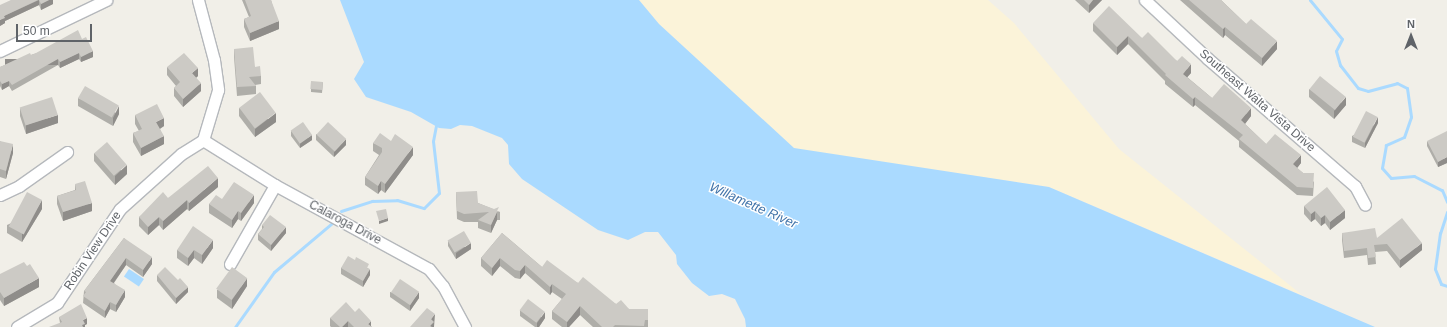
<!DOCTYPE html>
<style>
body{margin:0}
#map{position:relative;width:1447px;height:327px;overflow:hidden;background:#f1efe8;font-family:Arial,sans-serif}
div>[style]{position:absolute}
.sand>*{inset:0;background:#fbf3d9}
.water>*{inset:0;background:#aadaff;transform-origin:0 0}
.stream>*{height:3px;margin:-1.5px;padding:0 1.5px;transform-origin:1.5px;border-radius:1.5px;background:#aadaff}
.roads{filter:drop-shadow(1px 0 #b5b8bc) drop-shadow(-1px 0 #b5b8bc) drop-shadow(0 1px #b5b8bc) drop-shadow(0 -1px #b5b8bc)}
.minor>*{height:11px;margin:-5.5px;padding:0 5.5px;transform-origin:5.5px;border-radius:5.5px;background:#fff}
.wall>*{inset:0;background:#afaea9}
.shaded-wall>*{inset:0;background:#8f8d8a;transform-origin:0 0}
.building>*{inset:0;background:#cccac5;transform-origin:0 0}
span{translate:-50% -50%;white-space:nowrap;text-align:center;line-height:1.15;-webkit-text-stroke:3px #fff;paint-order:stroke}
.street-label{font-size:12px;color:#5f6368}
.water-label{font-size:13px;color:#4174aa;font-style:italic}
.north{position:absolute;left:1391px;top:16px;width:40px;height:40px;-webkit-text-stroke:3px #fff;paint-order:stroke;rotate:0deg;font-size:11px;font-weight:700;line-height:16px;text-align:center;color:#5f6368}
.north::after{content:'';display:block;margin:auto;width:14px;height:18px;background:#5f6368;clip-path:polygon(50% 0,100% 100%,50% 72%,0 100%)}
.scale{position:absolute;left:16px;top:24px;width:76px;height:18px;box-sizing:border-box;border:2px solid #5f6368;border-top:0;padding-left:5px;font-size:12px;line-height:14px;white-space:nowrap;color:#5f6368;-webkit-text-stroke:3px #fff;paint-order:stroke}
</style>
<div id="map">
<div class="sand">
<i style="clip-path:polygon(639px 0,988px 0,1014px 23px,1119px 149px,1302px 295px,1049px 187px,794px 149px,659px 24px)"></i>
</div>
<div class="water">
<i style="clip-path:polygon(340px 0,639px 0,659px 24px,794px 148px,1049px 187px,1375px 327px,746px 327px,745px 319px,735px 299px,722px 294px,709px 296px,692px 283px,677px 264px,676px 255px,658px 232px,645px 232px,628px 240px,598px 230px,522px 179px,509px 164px,508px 145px,502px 138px,472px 126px,460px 125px,451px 129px,439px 128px,411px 112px,366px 97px,354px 79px,364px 62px)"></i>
<i style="left:129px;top:269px;width:18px;height:9px;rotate:34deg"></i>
</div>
<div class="stream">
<i style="left:1310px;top:0;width:50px;rotate:50.6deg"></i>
<i style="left:1342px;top:39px;width:13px;rotate:117deg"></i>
<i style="left:1336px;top:51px;width:15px;rotate:74deg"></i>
<i style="left:1340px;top:65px;width:29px;rotate:52deg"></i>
<i style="left:1358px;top:88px;width:10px;rotate:17deg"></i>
<i style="left:1368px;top:91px;width:30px;rotate:-15deg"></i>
<i style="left:1397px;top:83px;width:11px;rotate:27deg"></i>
<i style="left:1407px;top:88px;width:29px;rotate:82deg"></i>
<i style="left:1411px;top:117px;width:21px;rotate:109deg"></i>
<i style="left:1404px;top:137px;width:20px;rotate:156deg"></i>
<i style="left:1386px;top:145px;width:23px;rotate:100deg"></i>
<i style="left:1382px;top:168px;width:13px;rotate:48deg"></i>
<i style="left:1391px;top:178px;width:23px;rotate:-5deg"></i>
<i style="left:1414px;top:176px;width:31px;rotate:27deg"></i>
<i style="left:1442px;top:190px;width:13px;rotate:67deg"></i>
<i style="left:341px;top:211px;width:33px;rotate:-18deg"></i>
<i style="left:372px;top:201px;width:25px;rotate:-2deg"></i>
<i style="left:397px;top:200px;width:28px;rotate:17deg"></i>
<i style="left:424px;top:208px;width:21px;rotate:-45deg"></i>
<i style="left:439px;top:193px;width:52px;rotate:-96.6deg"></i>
<i style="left:433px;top:141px;width:15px;rotate:-79deg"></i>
<i style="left:1447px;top:212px;width:22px;rotate:108deg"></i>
<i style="left:1440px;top:233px;width:36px;rotate:98deg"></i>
<i style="left:1435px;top:269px;width:16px;rotate:68deg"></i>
<i style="left:1441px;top:284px;width:6px;rotate:18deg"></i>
<i style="left:235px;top:327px;width:67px;rotate:-54.7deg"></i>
<i style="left:274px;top:272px;width:75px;rotate:-40.1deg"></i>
</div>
<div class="roads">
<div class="minor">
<i style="left:198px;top:0;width:62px;rotate:75.1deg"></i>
<i style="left:214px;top:60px;width:30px;rotate:82deg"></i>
<i style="left:218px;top:90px;width:52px;rotate:106.7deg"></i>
<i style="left:1145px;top:0;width:85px;rotate:43.1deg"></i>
<i style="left:1207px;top:58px;width:196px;rotate:40.9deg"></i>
<i style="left:1355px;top:186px;width:21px;rotate:62deg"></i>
<i style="left:0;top:51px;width:118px;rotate:-25.7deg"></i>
<i style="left:203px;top:140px;width:85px;rotate:32deg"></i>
<i style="left:275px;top:185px;width:175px;rotate:28.6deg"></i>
<i style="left:429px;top:269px;width:22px;rotate:51deg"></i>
<i style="left:443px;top:286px;width:47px;rotate:61.8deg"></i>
<i style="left:0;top:195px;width:21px;rotate:-25deg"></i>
<i style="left:19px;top:186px;width:59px;rotate:-35.3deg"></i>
<i style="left:230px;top:264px;width:91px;rotate:-60.3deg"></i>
<i style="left:17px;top:327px;width:47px;rotate:-31deg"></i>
<i style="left:57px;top:303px;width:113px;rotate:-56.2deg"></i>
<i style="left:120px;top:209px;width:82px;rotate:-42deg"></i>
<i style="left:181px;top:154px;width:26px;rotate:-32deg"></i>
</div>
</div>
<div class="wall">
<i style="clip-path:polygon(11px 0,53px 0,53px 4px,41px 10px,39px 5px,5px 21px,5px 23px,0 26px)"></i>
<i style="clip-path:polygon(242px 0,271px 0,279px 29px,250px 41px,244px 27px,244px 19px,249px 17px)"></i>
<i style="clip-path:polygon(1075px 0,1102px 0,1089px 13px)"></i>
<i style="clip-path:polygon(1180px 0,1221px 0,1246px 24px,1277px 49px,1262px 66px,1225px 35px,1223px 38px)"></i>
<i style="clip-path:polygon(1093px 23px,1142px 38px,1177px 61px,1191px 73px,1187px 77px,1212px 98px,1251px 116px,1245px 124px,1266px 144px,1301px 163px,1297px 168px,1314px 182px,1313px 196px,1297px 195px,1239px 147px,1239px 141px,1195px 105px,1193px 107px,1165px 84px,1165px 81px,1128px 44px,1117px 55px,1093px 31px)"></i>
<i style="clip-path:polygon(82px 39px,93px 57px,81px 62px,79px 59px,60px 68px,58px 65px,12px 91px,9px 86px,2px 90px,0 86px,0 67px,31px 55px)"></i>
<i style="clip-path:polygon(234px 49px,255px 67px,261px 76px,261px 84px,255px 85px,256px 86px,256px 94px,237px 96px,234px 57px)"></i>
<i style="clip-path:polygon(167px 67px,198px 76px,196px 78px,201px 91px,183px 107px,174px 96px,174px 88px,176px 86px,167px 75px)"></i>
<i style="clip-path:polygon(323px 82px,322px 93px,311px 92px,311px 89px)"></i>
<i style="clip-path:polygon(1309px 89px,1346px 105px,1334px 119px,1309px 97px)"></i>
<i style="clip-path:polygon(78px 98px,119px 114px,113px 126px,78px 106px)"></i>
<i style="clip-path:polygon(20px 108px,58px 123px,26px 134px,20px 116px)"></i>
<i style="clip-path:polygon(239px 108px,276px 122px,255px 137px,239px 116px)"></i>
<i style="clip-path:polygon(135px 115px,164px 126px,160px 129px,164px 144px,141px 156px,133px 142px,133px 133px,139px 131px,135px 124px)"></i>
<i style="clip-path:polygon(1378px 123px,1365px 148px,1352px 142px,1352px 136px)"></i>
<i style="clip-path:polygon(291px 131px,312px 140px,300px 148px,291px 136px)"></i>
<i style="clip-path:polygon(316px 134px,346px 145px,334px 157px,316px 140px)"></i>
<i style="clip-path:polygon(0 141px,13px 153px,6px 179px,0 177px)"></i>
<i style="clip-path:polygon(1427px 141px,1447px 163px,1438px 167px,1427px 146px)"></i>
<i style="clip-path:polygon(373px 143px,413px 155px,385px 193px,381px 190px,378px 194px,365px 185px,365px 177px,379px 155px,373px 151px)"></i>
<i style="clip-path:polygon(94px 153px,127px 174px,115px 185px,94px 161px)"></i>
<i style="clip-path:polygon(75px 184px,92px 211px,63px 221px,57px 204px,57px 196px,75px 190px)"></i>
<i style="clip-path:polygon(218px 187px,189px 211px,187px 209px,163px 230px,159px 225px,148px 235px,139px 226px,139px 217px,168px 198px)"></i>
<i style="clip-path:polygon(456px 192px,478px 203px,500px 212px,500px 220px,497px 220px,491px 233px,478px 228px,478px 222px,464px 222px,457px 219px)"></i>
<i style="clip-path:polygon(222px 199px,254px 203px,241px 221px,238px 219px,232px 228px,209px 213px,209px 204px)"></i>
<i style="clip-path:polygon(1304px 206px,1345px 218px,1330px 230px,1325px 223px,1321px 226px,1315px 219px,1311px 222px,1304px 214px)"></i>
<i style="clip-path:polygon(42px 209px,22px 242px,7px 233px,7px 225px)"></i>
<i style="clip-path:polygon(262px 225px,286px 233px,271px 251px,258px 240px,258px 234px,262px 229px)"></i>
<i style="clip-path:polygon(502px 233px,542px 267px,578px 283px,616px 304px,629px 309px,648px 309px,648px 327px,593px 327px,580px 315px,569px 327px,562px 327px,552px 319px,552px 311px,562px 299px,552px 292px,550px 295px,525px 273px,520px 279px,515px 278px,500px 266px,492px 276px,481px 266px,481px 258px)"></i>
<i style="clip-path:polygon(1342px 233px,1377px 238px,1422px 250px,1400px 268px,1387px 251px,1375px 252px,1376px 264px,1368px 265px,1367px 255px,1344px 258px,1342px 240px)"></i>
<i style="clip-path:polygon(124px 238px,152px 264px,143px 277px,126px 265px,114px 283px,125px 297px,116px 312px,110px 309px,105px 318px,83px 303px,84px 291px)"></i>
<i style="clip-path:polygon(448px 241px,471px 249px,456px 259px,448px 246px)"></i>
<i style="clip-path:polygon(213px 248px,202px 264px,194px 258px,188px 266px,177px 258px,177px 250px)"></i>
<i style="clip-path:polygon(355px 260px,369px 269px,370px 275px,363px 287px,341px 274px,341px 268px)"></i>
<i style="clip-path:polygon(0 274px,39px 287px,4px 306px,0 300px)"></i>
<i style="clip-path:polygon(157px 275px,188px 292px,176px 304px,157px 281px)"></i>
<i style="clip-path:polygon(247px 286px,232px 309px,217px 298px,217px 290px)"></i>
<i style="clip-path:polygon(390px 292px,419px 298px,410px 311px,390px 297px)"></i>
<i style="clip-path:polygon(520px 310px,545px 318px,539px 327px,535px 327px,520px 316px)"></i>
<i style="clip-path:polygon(355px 312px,372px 327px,331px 327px,330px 326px,330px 318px)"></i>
<i style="clip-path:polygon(59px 317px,87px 324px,85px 325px,85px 327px,60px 323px)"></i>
</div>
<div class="shaded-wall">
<i style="clip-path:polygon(39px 0,39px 5px,5px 21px,5px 23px,0 26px,0 20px,4px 16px)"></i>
<i style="clip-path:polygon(49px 0,53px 0,53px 4px,41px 10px,41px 4px)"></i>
<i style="clip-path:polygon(1093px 0,1102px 0,1089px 13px,1089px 5px)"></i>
<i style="clip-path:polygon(279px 21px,279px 29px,250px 41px,250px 33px)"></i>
<i style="clip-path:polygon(1225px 27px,1225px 35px,1223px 38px,1223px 29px)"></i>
<i style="clip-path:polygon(1128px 36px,1128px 44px,1117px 55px,1117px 47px)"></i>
<i style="clip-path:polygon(1277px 41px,1277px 49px,1262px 66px,1262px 58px)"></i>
<i style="clip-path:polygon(93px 51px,93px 57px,81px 62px,81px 57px)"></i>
<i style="clip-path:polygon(79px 53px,79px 59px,60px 68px,60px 62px)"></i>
<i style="left:58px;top:59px;width:6px;height:53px;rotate:90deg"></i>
<i style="clip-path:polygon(1191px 64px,1191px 73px,1183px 82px,1183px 74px)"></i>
<i style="clip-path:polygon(198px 68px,198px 76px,192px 81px,192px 73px)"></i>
<i style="clip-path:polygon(9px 81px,9px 86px,2px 90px,2px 84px)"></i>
<i style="clip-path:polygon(201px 83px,201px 91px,183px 107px,183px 99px)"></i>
<i style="clip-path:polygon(1195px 97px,1195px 105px,1193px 107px,1193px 99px)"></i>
<i style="clip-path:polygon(1346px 97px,1346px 105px,1334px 119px,1334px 111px)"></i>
<i style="clip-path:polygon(119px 106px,119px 114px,113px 126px,113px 118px)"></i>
<i style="clip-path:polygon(1251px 108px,1251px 116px,1241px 129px,1241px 120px)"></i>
<i style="clip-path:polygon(276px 113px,276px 122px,255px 137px,255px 129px)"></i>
<i style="clip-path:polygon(58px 115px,58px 123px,26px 134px,26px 125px)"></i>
<i style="clip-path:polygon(1378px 117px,1378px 123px,1365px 148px,1365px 143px)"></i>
<i style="clip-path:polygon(164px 118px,164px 126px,156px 131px,156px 122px)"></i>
<i style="clip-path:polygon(312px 135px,312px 140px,300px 148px,300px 143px)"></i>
<i style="clip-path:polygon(164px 136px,164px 144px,141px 156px,141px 148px)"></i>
<i style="clip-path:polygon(346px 139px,346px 145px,334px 157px,334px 152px)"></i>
<i style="clip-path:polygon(13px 144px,13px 153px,6px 179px,6px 171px)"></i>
<i style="clip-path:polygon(413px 147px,413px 155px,385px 193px,385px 184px)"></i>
<i style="clip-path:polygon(1301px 155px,1301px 163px,1293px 173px,1293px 164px)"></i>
<i style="clip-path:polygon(1447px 157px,1447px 163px,1438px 167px,1438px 162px)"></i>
<i style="clip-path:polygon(127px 165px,127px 174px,115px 185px,115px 176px)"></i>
<i style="clip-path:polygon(218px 178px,218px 187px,189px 211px,189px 203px)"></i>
<i style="clip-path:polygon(381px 181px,381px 190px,378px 194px,378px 186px)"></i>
<i style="clip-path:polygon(254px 195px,254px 203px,241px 221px,241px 213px)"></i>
<i style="clip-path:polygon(42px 200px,42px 209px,22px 242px,22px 233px)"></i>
<i style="clip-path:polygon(187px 200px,187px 209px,163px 230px,163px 221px)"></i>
<i style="clip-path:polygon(92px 203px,92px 211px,63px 221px,63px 212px)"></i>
<i style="clip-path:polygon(1345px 210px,1345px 218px,1330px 230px,1330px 222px)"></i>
<i style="clip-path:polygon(238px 211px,238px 219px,232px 228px,232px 220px)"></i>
<i style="clip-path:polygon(1315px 211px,1315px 219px,1311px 222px,1311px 214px)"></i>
<i style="clip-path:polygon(497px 212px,497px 220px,491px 233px,491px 225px)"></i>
<i style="clip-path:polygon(1325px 215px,1325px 223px,1321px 226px,1321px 218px)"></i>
<i style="clip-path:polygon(159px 217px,159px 225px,148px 235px,148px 227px)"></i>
<i style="clip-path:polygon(388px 218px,388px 221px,379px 224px,379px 221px)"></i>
<i style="clip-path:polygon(286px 227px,286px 233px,271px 251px,271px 245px)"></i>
<i style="clip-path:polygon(213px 240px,213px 248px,202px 264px,202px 255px)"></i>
<i style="clip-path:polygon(471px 243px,471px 249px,456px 259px,456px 253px)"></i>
<i style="clip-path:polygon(1422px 243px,1422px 250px,1400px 268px,1400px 260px)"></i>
<i style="clip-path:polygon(194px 250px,194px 258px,188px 266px,188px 258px)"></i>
<i style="clip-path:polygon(152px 257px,152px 264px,143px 277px,143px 270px)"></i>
<i style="clip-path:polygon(126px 258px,126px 265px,110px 288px,110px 281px)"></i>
<i style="clip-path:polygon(500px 258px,500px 266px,492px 276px,492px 268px)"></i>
<i style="clip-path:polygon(525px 265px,525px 273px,520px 279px,520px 271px)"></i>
<i style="clip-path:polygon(370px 269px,370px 275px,363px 287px,363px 281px)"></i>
<i style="clip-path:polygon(39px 278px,39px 287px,4px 306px,4px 298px)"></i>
<i style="clip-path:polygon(247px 278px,247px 286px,232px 309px,232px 300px)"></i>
<i style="clip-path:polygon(552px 284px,552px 292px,550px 295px,550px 287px)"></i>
<i style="clip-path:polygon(188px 287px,188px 292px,176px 304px,176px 298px)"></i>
<i style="clip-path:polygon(125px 290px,125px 297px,116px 312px,116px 305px)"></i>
<i style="clip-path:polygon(419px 292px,419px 298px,410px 311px,410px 305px)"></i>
<i style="clip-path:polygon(110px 302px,110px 309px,105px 318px,105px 311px)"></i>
<i style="clip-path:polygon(580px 306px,580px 315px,569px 327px,567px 327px,567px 322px)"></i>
<i style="clip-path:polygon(545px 312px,545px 318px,539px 327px,537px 327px,537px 323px)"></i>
<i style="clip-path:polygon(435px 314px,434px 327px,430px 327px,431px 319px)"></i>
<i style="clip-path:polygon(87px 318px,87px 324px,85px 325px,85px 327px,82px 327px,83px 320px)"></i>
<i style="clip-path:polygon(348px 321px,348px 327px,342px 327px)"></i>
<i style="clip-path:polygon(371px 321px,371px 327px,368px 324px)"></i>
</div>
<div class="building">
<i style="clip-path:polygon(11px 0,38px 0,4px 16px,5px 18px,0 20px,0 5px)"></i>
<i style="clip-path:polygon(39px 0,49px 0,41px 4px)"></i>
<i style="clip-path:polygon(245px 0,271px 0,279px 21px,250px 33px,244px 19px,251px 16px)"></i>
<i style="clip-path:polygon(1084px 0,1093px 0,1089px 5px)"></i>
<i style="clip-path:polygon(1189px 0,1221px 0,1246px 24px,1251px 19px,1277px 41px,1262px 58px,1225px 27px,1223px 29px)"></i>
<i style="clip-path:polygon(1109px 6px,1142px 38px,1148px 32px,1177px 61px,1182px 56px,1191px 64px,1183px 74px,1212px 98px,1224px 84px,1251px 108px,1241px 120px,1266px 144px,1275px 134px,1301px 155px,1293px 164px,1303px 173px,1314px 173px,1313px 188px,1297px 187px,1239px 139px,1243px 135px,1195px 97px,1193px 99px,1165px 75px,1166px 74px,1128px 36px,1117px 47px,1093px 23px)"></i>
<i style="clip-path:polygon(78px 30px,82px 39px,86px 37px,93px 51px,81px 57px,79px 53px,60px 62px,58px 59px,12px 85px,9px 81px,2px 84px,0 81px,0 67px,30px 53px,31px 55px,36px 53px)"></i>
<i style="clip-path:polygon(253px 47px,255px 67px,260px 66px,261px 76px,249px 77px,256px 86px,237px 87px,234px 49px)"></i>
<i style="clip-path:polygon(184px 53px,198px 68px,192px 73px,201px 83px,183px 99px,174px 88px,180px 82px,167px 67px)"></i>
<i style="left:1320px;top:76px;width:33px;height:17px;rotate:39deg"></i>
<i style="left:311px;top:81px;width:12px;height:8px;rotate:5deg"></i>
<i style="left:85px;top:86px;width:39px;height:14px;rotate:30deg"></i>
<i style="left:260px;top:92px;width:26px;height:26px;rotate:53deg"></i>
<i style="left:52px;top:97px;width:19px;height:34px;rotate:72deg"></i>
<i style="clip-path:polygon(157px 104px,164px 118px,156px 122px,164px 136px,141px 148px,133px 133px,142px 129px,135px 115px)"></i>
<i style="left:1366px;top:111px;width:13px;height:29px;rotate:27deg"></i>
<i style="left:303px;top:122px;width:16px;height:15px;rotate:55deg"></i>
<i style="left:328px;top:122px;width:25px;height:17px;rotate:43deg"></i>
<i style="clip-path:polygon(1447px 131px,1447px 157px,1438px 162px,1427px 141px)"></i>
<i style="clip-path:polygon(380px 133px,391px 141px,395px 134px,413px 147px,385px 184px,381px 181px,378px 186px,365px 177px,382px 152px,382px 148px,373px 143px)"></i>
<i style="clip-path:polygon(0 141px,13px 144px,6px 171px,0 169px)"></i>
<i style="left:107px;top:142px;width:30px;height:17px;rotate:49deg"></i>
<i style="clip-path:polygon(208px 166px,218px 178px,189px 203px,187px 200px,163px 221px,159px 217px,148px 227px,139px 217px,163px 192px,168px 198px)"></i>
<i style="clip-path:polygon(85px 181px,92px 203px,63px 212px,57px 196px,76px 190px,75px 184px)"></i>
<i style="clip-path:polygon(234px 182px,254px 195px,241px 213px,238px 211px,232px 220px,209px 204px,216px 195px,222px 199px)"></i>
<i style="clip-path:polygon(1327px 187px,1345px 210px,1330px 222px,1325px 215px,1321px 218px,1315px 211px,1311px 214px,1304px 206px)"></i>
<i style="clip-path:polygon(477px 191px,478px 203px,494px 209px,499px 207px,497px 211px,500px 212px,497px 212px,491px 225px,478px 220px,489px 212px,464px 214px,457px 211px,456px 192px)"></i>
<i style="left:27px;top:192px;width:17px;height:39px;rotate:28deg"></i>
<i style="clip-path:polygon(386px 209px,388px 218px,379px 221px,376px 211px)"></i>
<i style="clip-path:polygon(270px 215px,286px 227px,271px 245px,258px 234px,264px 227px,262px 225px)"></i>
<i style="clip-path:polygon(1402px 218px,1422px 243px,1400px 260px,1387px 244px,1374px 245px,1376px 257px,1368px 258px,1367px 248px,1344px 251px,1342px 233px,1375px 228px,1377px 238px)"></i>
<i style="clip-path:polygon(193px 226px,213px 240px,202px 255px,194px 250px,188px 258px,177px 250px)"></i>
<i style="left:464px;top:231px;width:14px;height:19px;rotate:60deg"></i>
<i style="clip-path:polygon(502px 233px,542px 267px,547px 260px,578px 283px,583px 277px,616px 304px,621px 300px,629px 309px,648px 309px,648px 320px,645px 320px,644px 326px,615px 325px,613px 327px,602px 327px,580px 306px,567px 322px,552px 311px,566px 294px,552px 284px,550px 287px,525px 265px,520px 271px,515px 270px,500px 258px,492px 268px,481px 258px)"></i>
<i style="clip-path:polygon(124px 238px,152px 257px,143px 270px,126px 258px,110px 281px,125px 290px,116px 305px,110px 302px,105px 311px,83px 296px,86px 292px,84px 291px)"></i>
<i style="clip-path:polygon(348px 256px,355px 260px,356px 257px,369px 264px,367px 268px,370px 269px,363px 281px,341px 268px)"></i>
<i style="clip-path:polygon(24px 262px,27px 266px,30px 264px,39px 278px,4px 298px,0 292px,0 274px)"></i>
<i style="clip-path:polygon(165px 267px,178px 280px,180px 278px,188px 287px,176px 298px,157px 275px)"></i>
<i style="left:232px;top:267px;width:19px;height:27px;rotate:36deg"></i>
<i style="left:400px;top:279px;width:23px;height:16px;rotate:34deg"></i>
<i style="left:528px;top:299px;width:21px;height:14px;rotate:37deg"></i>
<i style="clip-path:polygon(346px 302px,355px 312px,359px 308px,371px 321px,368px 324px,372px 327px,354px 327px,348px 321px,342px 327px,340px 327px,330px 318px)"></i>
<i style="clip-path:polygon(81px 304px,87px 318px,83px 320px,85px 324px,82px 325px,83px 327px,49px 327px,62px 322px,59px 317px)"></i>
<i style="clip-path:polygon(427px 308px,435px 314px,431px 319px,434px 322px,430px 326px,432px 327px,410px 327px)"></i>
</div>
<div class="street-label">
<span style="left:1257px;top:101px;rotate:41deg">Southeast Walta Vista Drive</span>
<span style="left:345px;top:223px;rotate:28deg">Calaroga Drive</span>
<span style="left:93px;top:251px;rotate:-56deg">Robin View Drive</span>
</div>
<div class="water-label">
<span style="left:753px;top:206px;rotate:24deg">Willamette River</span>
</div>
<div class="north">N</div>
<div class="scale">50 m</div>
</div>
